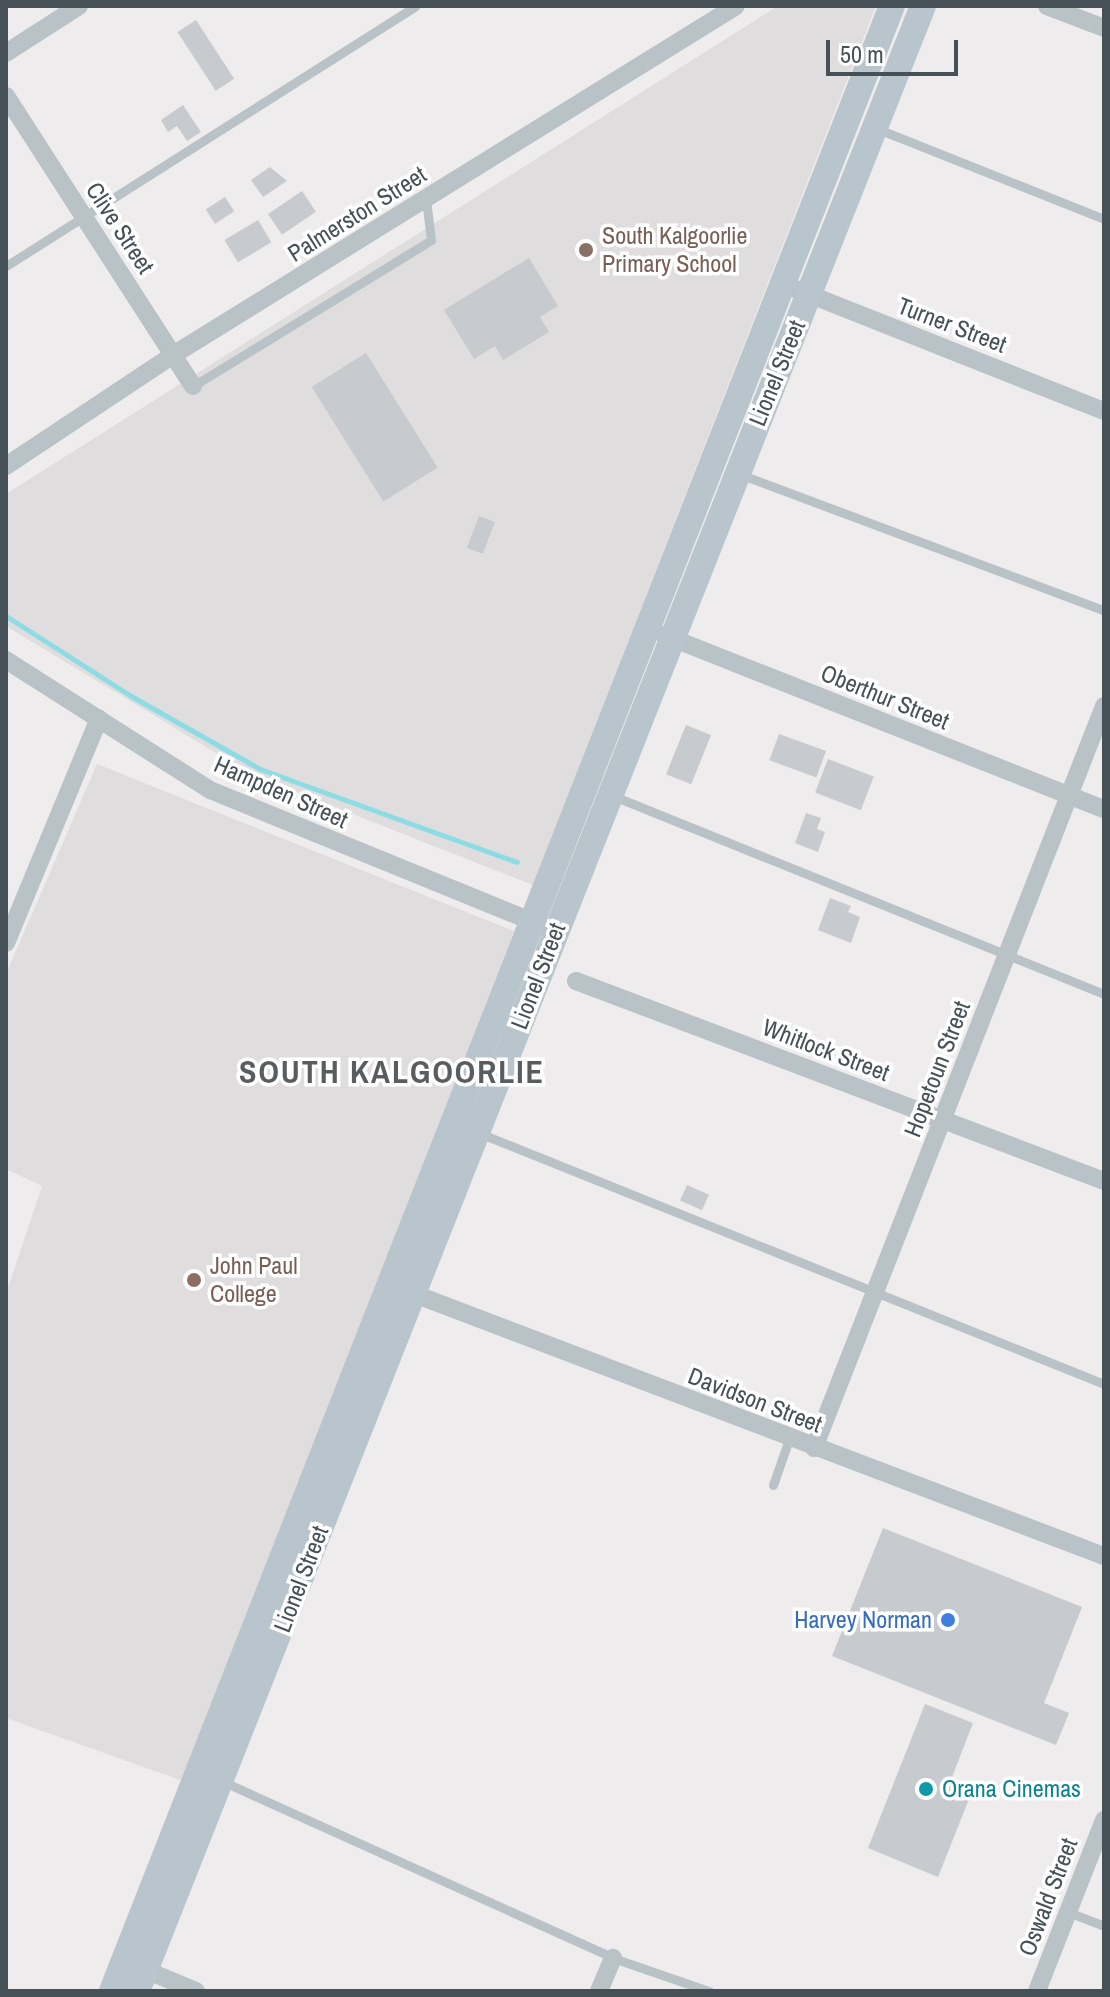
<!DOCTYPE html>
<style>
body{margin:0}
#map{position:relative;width:1110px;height:1997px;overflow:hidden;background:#eeecec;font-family:"Archivo Narrow",sans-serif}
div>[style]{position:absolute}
.education>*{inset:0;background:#dfdddd}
.stream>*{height:5px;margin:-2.5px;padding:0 2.5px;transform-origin:2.5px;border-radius:2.5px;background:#8ddce3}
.building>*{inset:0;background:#c7cace;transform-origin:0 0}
.lane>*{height:9px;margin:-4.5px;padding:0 4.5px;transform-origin:4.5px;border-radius:4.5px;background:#b8c2c7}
.street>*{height:18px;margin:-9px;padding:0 9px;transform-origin:9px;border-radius:9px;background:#b8c2c7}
.secondary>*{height:26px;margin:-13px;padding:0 13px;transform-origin:13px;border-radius:13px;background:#b9c5cc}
.dots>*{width:22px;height:22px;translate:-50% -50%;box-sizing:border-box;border:4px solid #fff;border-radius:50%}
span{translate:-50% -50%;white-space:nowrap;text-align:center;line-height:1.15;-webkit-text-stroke:7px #fff;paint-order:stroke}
.street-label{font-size:24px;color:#465157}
.education-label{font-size:24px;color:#785e54}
.left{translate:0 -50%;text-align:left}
.shop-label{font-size:24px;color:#366cbe}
.right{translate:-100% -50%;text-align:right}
.culture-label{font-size:24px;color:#0d838f}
.district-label{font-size:32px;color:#595d60;font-weight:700;letter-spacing:2px}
.frame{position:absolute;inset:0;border:8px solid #465157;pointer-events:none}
.scale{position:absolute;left:826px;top:40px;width:132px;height:36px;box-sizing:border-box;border:4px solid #465157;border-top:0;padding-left:10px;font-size:24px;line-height:28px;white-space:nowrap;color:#465157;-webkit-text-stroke:6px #fff;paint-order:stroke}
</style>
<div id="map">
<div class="education">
<i style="clip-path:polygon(778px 6px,876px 6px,533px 885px,251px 774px,6px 626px,6px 494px)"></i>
<i style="clip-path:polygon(97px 764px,514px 931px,183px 1781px,6px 1718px,6px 1294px,42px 1186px,6px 1169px,6px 974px)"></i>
</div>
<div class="stream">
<i style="left:6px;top:616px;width:148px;rotate:32.6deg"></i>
<i style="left:131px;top:696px;width:148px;rotate:29.5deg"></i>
<i style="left:260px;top:769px;width:273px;rotate:19.9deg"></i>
</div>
<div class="building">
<i style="left:196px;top:20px;width:70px;height:22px;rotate:57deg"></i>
<i style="clip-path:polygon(183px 105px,201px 132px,187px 141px,177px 126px,168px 132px,161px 120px)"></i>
<i style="clip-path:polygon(270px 167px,287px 181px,263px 197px,251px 180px)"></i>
<i style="left:302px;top:191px;width:25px;height:41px;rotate:56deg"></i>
<i style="left:225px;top:197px;width:17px;height:23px;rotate:57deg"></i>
<i style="left:258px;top:220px;width:26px;height:39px;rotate:59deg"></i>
<i style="clip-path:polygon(529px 258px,558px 306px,540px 317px,549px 332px,503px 360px,495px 346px,474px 359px,444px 310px)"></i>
<i style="left:366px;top:353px;width:135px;height:64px;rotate:58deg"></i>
<i style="left:479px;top:516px;width:17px;height:34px;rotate:21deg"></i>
<i style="left:686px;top:725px;width:27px;height:53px;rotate:22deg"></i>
<i style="left:779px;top:734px;width:50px;height:28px;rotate:20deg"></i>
<i style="left:828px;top:759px;width:49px;height:36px;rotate:21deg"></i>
<i style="clip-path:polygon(806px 813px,821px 818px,817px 829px,825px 832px,818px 852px,795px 843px)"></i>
<i style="clip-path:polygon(830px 898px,851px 906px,848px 912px,860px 917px,851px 943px,818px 930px)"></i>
<i style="left:687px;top:1185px;width:24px;height:17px;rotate:24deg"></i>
<i style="clip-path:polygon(883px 1528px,1082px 1607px,1044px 1703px,1069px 1713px,1056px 1745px,832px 1656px)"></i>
<i style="clip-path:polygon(925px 1704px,973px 1723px,949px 1785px,971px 1794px,938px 1877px,868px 1848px)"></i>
</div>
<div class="lane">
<i style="left:878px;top:129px;width:243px;rotate:21.7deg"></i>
<i style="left:6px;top:266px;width:485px;rotate:-32.4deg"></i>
<i style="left:193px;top:386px;width:279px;rotate:-31.5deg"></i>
<i style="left:431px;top:240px;width:41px;rotate:-97deg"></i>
<i style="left:742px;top:475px;width:386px;rotate:20.5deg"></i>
<i style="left:611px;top:795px;width:532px;rotate:21.98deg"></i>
<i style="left:479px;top:1133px;width:674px;rotate:21.88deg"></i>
<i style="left:773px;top:1485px;width:49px;rotate:-70.8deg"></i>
<i style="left:224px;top:1782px;width:427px;rotate:24.3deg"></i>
<i style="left:613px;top:1958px;width:102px;rotate:19deg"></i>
<i style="left:1068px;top:1912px;width:39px;rotate:21deg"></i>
</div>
<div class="street">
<i style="left:1047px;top:6px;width:61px;rotate:21.1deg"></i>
<i style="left:6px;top:53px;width:87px;rotate:-32.8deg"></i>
<i style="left:6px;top:96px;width:345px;rotate:57.2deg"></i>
<i style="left:783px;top:284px;width:345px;rotate:21.6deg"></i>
<i style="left:6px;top:466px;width:201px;rotate:-33.6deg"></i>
<i style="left:173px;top:355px;width:662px;rotate:-31.79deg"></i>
<i style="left:664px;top:635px;width:473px;rotate:21.6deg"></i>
<i style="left:6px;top:660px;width:242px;rotate:32.5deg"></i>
<i style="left:210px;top:790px;width:360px;rotate:22.2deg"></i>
<i style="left:6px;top:943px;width:243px;rotate:-67.5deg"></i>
<i style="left:576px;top:981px;width:565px;rotate:20.75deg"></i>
<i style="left:404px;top:1290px;width:749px;rotate:20.81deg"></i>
<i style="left:814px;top:1448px;width:797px;rotate:-68.65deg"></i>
<i style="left:136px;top:1966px;width:65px;rotate:22.6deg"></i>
<i style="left:599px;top:1991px;width:36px;rotate:-67deg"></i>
<i style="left:1037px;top:1991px;width:184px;rotate:-68.6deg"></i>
</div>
<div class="secondary">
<i style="left:112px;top:1991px;width:2133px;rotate:-68.55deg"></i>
<i style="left:137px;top:1991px;width:2135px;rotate:-68.4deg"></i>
</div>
<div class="dots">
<i style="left:586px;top:250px;background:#8d6e63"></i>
<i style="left:194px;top:1280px;background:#8d6e63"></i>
<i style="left:948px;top:1620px;background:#3f7fe0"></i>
<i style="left:926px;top:1789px;background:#0f9aa8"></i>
</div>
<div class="street-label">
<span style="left:357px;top:214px;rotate:-32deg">Palmerston Street</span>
<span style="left:120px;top:228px;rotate:57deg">Clive Street</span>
<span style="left:952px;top:325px;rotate:21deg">Turner Street</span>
<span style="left:777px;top:373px;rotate:-68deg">Lionel Street</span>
<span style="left:885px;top:697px;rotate:22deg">Oberthur Street</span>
<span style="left:281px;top:792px;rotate:24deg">Hampden Street</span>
<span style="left:538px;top:976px;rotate:-69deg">Lionel Street</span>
<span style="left:826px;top:1050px;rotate:21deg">Whitlock Street</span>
<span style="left:937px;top:1069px;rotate:-69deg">Hopetoun Street</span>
<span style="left:755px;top:1400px;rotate:21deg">Davidson Street</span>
<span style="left:301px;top:1579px;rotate:-69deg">Lionel Street</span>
<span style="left:1048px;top:1897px;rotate:-69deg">Oswald Street</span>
</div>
<div class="education-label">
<span class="left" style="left:602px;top:250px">South Kalgoorlie<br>Primary School</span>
<span class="left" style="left:210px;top:1280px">John Paul<br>College</span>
</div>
<div class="shop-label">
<span class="right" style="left:932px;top:1620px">Harvey Norman</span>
</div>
<div class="culture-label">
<span class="left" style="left:942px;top:1789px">Orana Cinemas</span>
</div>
<div class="district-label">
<span style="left:392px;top:1072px">SOUTH KALGOORLIE</span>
</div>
<div class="frame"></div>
<div class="scale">50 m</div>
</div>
